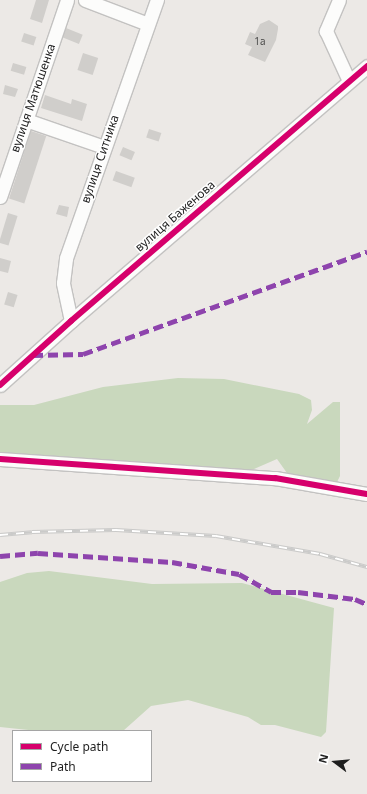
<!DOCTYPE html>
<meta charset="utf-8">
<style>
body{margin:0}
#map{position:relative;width:367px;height:794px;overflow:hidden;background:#ece9e6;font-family:"Noto Sans",sans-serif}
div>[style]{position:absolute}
.forest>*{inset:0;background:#c9d8bd}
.building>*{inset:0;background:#d0cecb;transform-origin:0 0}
.roads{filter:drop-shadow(1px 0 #c3c2c1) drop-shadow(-1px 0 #c3c2c1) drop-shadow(0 1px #c3c2c1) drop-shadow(0 -1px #c3c2c1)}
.minor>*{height:13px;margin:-6.5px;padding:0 6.5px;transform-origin:6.5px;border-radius:6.5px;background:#fcfcfb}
.rail>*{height:4px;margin-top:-2px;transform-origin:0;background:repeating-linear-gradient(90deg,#fff 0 8px,#cacac9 0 16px);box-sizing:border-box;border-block:1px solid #cacac9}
.quiet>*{height:5px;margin-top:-2.5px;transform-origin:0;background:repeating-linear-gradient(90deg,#8e44ad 0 10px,transparent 0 15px)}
.cycleway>*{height:6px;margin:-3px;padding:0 3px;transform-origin:3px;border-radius:3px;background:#d6006c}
span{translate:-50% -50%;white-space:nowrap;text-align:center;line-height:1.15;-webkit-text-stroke:3px #fff;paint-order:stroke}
.number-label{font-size:10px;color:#4a4a49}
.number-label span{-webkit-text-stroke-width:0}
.street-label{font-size:12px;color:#1e1e1e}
.legend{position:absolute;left:12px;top:730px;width:140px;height:52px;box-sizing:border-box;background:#fff;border:1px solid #a5a5a5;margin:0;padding:5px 7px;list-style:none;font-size:12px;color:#1e1e1e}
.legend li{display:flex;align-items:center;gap:8px;height:20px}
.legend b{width:20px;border:1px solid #a5a5a5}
.north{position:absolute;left:315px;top:742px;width:40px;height:40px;-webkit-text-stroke:3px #fff;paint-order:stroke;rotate:286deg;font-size:11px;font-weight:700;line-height:16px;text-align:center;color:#1e1e1e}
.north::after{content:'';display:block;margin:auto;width:14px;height:18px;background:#1e1e1e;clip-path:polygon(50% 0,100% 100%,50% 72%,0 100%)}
</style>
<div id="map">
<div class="forest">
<i style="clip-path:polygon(178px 378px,224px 379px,299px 394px,311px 400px,312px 410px,307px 424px,333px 402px,340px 402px,340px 476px,337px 482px,287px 473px,277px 459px,254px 469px,239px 470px,0 454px,0 405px,34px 405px,103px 387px)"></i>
<i style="clip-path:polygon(49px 571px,152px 584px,242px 583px,334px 608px,326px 732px,321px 737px,275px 725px,261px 725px,248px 717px,188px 700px,151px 706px,123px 731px,38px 731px,0 727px,0 582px,27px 573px)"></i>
</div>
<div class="building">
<i style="clip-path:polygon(36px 0,49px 0,42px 23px,30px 19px)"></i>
<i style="clip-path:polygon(269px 20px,278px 26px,278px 29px,276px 40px,265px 62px,248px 55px,252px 47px,245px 44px,250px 32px,255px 34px,260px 24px)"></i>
<i style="left:66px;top:28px;width:18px;height:10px;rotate:22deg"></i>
<i style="left:24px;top:33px;width:13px;height:9px;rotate:18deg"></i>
<i style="left:83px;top:53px;width:16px;height:18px;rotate:18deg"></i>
<i style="left:13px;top:63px;width:14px;height:8px;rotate:17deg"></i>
<i style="clip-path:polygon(5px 85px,18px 89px,15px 97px,3px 94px)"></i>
<i style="clip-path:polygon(45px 95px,71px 104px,72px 99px,87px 104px,82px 121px,41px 108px)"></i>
<i style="left:149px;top:129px;width:13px;height:9px;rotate:18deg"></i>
<i style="left:31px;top:131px;width:16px;height:71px;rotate:18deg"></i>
<i style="left:123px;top:147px;width:13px;height:9px;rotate:23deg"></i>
<i style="left:116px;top:171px;width:20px;height:10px;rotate:20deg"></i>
<i style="clip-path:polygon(59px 205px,69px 207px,67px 217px,56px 214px)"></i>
<i style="left:8px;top:213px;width:10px;height:31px;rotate:17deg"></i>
<i style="clip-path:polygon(0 258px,11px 261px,8px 273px,0 271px)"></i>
<i style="left:8px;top:292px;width:10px;height:13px;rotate:17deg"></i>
</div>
<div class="roads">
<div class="minor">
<i style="left:85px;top:0;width:67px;rotate:20.9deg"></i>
<i style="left:339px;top:0;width:34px;rotate:113deg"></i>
<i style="left:326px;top:31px;width:55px;rotate:65.3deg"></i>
<i style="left:26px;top:120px;width:83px;rotate:19.1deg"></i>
<i style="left:0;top:197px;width:208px;rotate:-71.2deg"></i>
<i style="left:71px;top:321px;width:39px;rotate:-102deg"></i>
<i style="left:63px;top:283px;width:25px;rotate:-83deg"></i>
<i style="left:66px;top:258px;width:274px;rotate:-70.6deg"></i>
<i style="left:0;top:385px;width:96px;rotate:-42deg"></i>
<i style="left:71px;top:321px;width:391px;rotate:-40.7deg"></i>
<i style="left:0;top:459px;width:276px;rotate:4deg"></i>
<i style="left:275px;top:478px;width:93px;rotate:9.9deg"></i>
</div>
</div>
<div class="rail">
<i style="left:0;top:535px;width:32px;rotate:-5deg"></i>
<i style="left:32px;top:532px;width:84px;rotate:-1.4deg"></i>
<i style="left:116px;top:530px;width:100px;rotate:3.4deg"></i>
<i style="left:216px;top:536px;width:106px;rotate:9.8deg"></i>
<i style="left:320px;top:554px;width:49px;rotate:15.5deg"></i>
</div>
<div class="quiet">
<i style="left:33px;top:355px;width:50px;rotate:-1.1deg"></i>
<i style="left:83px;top:354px;width:302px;rotate:-19.8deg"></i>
<i style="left:0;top:556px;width:38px;rotate:-5deg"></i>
<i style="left:38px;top:553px;width:134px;rotate:3.8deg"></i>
<i style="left:172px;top:562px;width:68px;rotate:10.2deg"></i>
<i style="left:239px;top:574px;width:37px;rotate:29deg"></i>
<i style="left:271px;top:592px;width:27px"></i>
<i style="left:298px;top:592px;width:57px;rotate:7deg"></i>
<i style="left:355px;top:599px;width:13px;rotate:23deg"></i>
</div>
<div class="cycleway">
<i style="left:0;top:385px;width:96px;rotate:-42deg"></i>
<i style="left:71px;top:321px;width:391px;rotate:-40.7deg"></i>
<i style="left:0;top:459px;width:276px;rotate:4deg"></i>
<i style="left:275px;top:478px;width:93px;rotate:9.9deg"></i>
</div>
<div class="number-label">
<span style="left:260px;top:42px">1а</span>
</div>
<div class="street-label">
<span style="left:33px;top:98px;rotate:-71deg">вулиця Матюшенка</span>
<span style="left:100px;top:159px;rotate:-71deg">вулиця Ситника</span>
<span style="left:175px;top:216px;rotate:-41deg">вулиця Баженова</span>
</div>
<ul class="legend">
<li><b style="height:5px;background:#d6006c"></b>Cycle path</li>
<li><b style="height:5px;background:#8e44ad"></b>Path</li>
</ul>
<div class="north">N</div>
</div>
